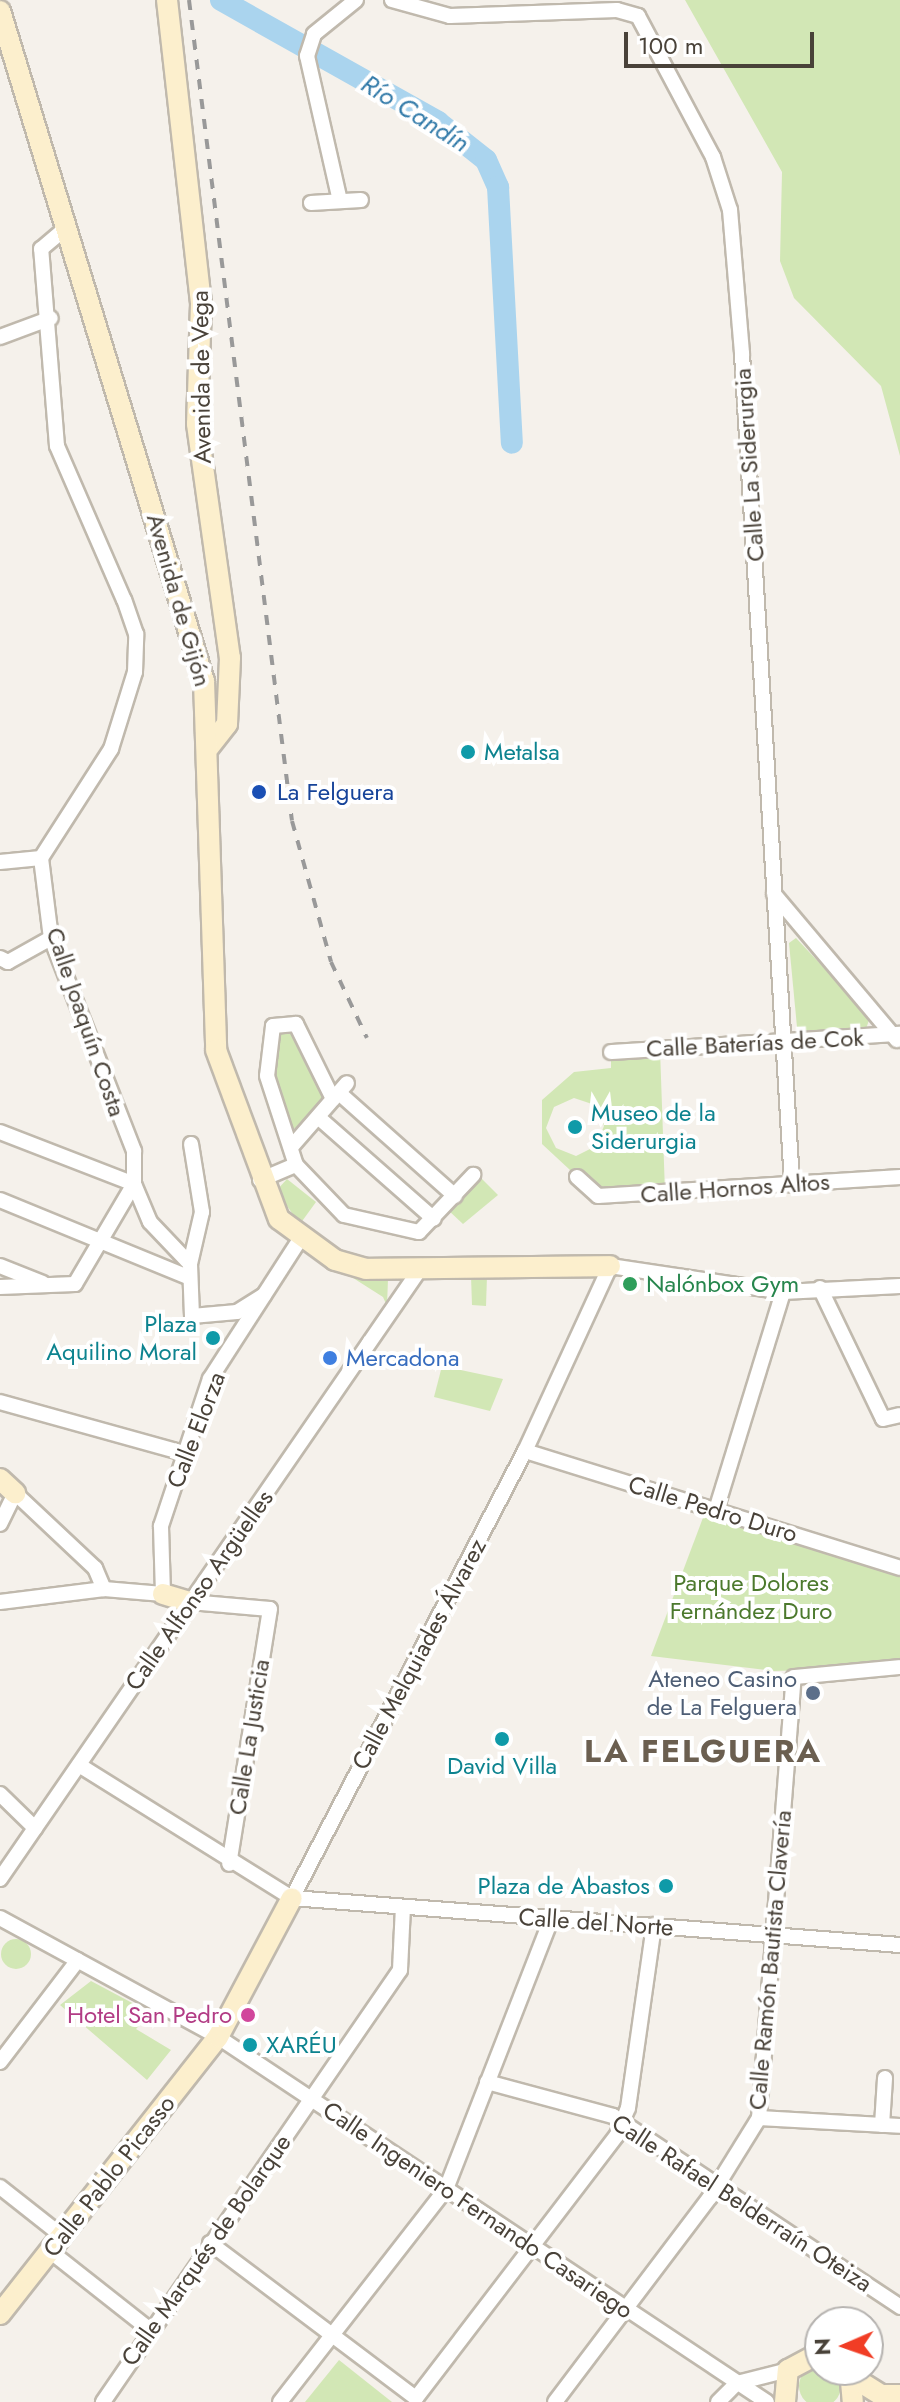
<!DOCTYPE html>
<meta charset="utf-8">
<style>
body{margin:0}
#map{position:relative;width:900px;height:2402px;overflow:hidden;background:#f5f1eb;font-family:Jost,sans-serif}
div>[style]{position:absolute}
.green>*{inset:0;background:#d2e7b5}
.round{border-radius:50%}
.river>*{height:22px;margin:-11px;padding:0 11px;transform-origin:11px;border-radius:11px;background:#aad4ee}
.roads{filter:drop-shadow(2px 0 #c0b9ad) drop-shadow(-2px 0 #c0b9ad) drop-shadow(0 2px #c0b9ad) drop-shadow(0 -2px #c0b9ad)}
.street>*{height:14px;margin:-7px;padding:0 7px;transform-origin:7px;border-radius:7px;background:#fff}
.secondary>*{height:20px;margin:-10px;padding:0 10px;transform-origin:10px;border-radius:10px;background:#fcefcd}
.rail>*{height:4px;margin-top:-2px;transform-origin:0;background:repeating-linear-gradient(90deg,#999 0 10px,transparent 0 20px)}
.dots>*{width:22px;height:22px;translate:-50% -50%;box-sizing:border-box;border:4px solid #fff;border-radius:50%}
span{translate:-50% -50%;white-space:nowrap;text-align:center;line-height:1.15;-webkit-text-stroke:8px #fff;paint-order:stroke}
.street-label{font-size:24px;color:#494239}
.culture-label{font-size:24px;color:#0d838f}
.left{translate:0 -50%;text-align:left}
.right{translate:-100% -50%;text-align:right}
.transit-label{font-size:24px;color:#164399}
.leisure-label{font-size:24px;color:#27864d}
.shop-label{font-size:24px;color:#366cbe}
.park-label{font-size:24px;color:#4c792d}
.service-label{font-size:24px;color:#4e5e75}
.hotel-label{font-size:24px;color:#b23c85}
.water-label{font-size:26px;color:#337ba9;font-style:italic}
.district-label{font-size:32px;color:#6b5f50;font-weight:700;letter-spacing:2px}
.north{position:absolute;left:804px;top:2306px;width:80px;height:80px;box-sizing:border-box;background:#fff;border:2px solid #b6b3b0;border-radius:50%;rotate:268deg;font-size:22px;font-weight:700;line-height:32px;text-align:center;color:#494239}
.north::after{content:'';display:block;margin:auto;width:28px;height:36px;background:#f13d25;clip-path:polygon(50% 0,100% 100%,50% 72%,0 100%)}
.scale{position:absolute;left:624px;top:32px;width:190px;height:36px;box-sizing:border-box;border:4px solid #494239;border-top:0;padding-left:10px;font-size:24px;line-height:28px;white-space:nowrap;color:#494239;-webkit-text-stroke:6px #fff;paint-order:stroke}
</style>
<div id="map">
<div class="green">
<i style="clip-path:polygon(685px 0,900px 0,900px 456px,881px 386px,794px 298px,780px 261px,782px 172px)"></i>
<i style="clip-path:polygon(796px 938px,870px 1017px,866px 1029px,807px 1033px,797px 1027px,789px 943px)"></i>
<i style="clip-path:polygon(294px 1028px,327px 1097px,293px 1130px,270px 1076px,275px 1030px)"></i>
<i style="clip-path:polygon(evenodd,660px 1049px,665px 1192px,598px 1196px,542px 1144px,542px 1100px,574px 1072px,611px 1068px,611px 1052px,660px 1049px,574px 1098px,595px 1105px,604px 1126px,596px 1146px,576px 1156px,556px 1148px,546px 1128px,554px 1107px,574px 1098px)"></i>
<i style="clip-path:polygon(478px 1175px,498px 1195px,463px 1224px,448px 1210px)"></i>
<i style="clip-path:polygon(287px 1179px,316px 1202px,300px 1224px,276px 1191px)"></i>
<i style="clip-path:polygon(339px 1269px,388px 1279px,387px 1306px,383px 1297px)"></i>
<i style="clip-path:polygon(471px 1276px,487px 1276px,486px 1306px,472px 1305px)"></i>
<i style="clip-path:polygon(442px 1366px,503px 1379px,490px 1411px,434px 1397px)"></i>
<i style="clip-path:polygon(707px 1507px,900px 1568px,900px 1667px,774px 1671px,651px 1656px)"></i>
<i class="round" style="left:1px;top:1939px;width:30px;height:30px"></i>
<i style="clip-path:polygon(91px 1981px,151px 2013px,136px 2029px,171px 2050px,147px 2080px,60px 2005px)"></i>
<i style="clip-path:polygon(339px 2360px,392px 2402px,305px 2402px)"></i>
<i class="round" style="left:799px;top:2365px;width:42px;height:42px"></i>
</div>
<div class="river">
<i style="left:221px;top:0;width:249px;rotate:29.3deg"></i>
<i style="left:438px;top:122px;width:61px;rotate:38.4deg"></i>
<i style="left:486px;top:160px;width:30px;rotate:66deg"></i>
<i style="left:498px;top:187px;width:256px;rotate:86.9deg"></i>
</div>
<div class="roads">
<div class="street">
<i style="left:392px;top:0;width:60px;rotate:15.4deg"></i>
<i style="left:450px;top:16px;width:167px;rotate:-2.1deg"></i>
<i style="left:617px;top:10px;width:22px;rotate:16deg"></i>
<i style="left:638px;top:16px;width:160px;rotate:62deg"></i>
<i style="left:713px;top:157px;width:56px;rotate:72.2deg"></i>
<i style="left:730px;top:210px;width:144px;rotate:85.2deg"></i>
<i style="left:742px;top:354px;width:832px;rotate:86.55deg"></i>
<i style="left:340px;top:201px;width:149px;rotate:-102.8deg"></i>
<i style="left:307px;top:56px;width:23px;rotate:-72deg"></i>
<i style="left:314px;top:34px;width:54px;rotate:-39deg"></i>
<i style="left:311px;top:203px;width:50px;rotate:-3.4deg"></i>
<i style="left:0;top:337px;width:54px;rotate:-20.4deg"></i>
<i style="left:41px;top:858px;width:130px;rotate:-57.3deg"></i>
<i style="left:111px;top:749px;width:81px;rotate:-72.7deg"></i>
<i style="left:135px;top:672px;width:38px;rotate:-88deg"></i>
<i style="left:136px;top:634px;width:36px;rotate:-109deg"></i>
<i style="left:124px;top:600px;width:168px;rotate:-113.5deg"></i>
<i style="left:57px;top:446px;width:198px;rotate:-94.6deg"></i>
<i style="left:41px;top:249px;width:30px;rotate:-40deg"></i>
<i style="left:41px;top:858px;width:81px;rotate:82.9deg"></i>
<i style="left:51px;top:938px;width:229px;rotate:68.7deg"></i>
<i style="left:134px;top:1151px;width:33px;rotate:90deg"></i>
<i style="left:134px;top:1184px;width:41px;rotate:67.2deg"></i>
<i style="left:150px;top:1222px;width:58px;rotate:46.4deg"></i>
<i style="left:0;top:862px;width:41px;rotate:-5.6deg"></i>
<i style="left:774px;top:894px;width:191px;rotate:49.9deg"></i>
<i style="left:0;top:958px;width:9px;rotate:27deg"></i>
<i style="left:8px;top:962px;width:49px;rotate:-29.2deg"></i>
<i style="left:611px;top:1052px;width:290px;rotate:-3.6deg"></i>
<i style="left:339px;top:1093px;width:155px;rotate:41.6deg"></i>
<i style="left:333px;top:1099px;width:84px;rotate:-116.3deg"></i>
<i style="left:296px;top:1024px;width:23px;rotate:175deg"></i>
<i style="left:273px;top:1026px;width:50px;rotate:96.8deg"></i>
<i style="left:267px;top:1076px;width:94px;rotate:72deg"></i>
<i style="left:296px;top:1165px;width:69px;rotate:46.2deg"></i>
<i style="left:344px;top:1215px;width:77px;rotate:12.8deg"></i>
<i style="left:419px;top:1232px;width:79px;rotate:-46.5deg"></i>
<i style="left:318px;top:1117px;width:154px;rotate:41.3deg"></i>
<i style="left:0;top:1132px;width:144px;rotate:21.2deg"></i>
<i style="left:191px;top:1144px;width:69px;rotate:80.8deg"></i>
<i style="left:202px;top:1212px;width:53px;rotate:103deg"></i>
<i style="left:190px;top:1264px;width:52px;rotate:87.8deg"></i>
<i style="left:192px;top:1316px;width:45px;rotate:-5.1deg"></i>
<i style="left:237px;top:1312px;width:32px;rotate:-32deg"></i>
<i style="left:293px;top:1145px;width:82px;rotate:-48.9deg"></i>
<i style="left:577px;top:1177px;width:28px;rotate:42deg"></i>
<i style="left:598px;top:1196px;width:303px;rotate:-3.6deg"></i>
<i style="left:260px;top:1180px;width:39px;rotate:-23deg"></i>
<i style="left:0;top:1200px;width:205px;rotate:22.3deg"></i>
<i style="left:0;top:1266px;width:46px;rotate:21.6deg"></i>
<i style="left:0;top:1287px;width:75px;rotate:-2.3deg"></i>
<i style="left:75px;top:1284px;width:116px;rotate:-59.5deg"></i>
<i style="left:820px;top:1288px;width:145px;rotate:64.3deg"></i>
<i style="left:883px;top:1419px;width:17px;rotate:-13deg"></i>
<i style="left:0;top:1402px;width:191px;rotate:15.5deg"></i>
<i style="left:525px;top:1451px;width:393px;rotate:17.3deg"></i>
<i style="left:716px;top:1510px;width:228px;rotate:-72.9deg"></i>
<i style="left:0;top:1524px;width:34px;rotate:-64deg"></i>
<i style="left:15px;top:1493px;width:110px;rotate:43.2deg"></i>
<i style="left:95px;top:1568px;width:23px;rotate:67deg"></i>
<i style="left:0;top:1602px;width:105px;rotate:-7.1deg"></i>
<i style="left:104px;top:1589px;width:59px;rotate:4.8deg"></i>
<i style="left:163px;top:1594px;width:68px;rotate:-91.7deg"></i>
<i style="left:161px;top:1526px;width:155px;rotate:-71.6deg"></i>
<i style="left:210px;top:1379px;width:168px;rotate:-57.2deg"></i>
<i style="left:190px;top:1602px;width:80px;rotate:5deg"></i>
<i style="left:270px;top:1609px;width:258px;rotate:99.1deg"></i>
<i style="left:79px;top:1765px;width:251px;rotate:32deg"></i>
<i style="left:292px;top:1898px;width:610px;rotate:4.42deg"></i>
<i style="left:0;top:1794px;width:49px;rotate:44.2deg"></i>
<i style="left:0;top:1879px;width:741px;rotate:-55.45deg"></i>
<i style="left:292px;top:1898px;width:504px;rotate:-62.47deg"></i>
<i style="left:525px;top:1451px;width:204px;rotate:-65.3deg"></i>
<i style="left:610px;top:1266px;width:175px;rotate:8.5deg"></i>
<i style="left:783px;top:1292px;width:117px;rotate:-2.9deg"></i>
<i style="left:0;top:1918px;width:248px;rotate:28.6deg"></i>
<i style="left:218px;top:2037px;width:659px;rotate:33.62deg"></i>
<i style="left:0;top:2062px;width:128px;rotate:-52.6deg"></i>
<i style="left:487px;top:2082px;width:131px;rotate:15.1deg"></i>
<i style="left:613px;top:2116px;width:345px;rotate:33.6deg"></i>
<i style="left:759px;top:2118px;width:141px;rotate:3.2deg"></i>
<i style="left:882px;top:2125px;width:47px;rotate:-86.3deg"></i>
<i style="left:0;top:2187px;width:79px;rotate:38.3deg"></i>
<i style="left:210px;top:2243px;width:258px;rotate:37deg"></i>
<i style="left:416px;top:2398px;width:331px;rotate:-52.6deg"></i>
<i style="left:617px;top:2135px;width:29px;rotate:-68deg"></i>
<i style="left:628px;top:2108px;width:185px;rotate:-81.9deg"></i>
<i style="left:50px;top:2251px;width:127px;rotate:38.3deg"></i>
<i style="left:737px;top:2383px;width:53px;rotate:-14.3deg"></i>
<i style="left:103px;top:2402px;width:524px;rotate:-55.49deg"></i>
<i style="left:400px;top:1970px;width:63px;rotate:-87.3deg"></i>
<i style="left:280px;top:2402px;width:270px;rotate:-52.1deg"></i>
<i style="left:446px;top:2189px;width:290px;rotate:-68.7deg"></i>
<i style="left:555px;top:2402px;width:257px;rotate:-52.9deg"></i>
<i style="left:710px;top:2197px;width:93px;rotate:-58.2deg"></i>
<i style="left:759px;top:2118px;width:442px;rotate:-85.5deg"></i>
<i style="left:794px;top:1677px;width:106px;rotate:-5.4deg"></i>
<i style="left:718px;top:2402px;width:27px;rotate:-45deg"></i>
</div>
<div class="secondary">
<i style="left:167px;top:0;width:306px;rotate:83.6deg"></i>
<i style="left:201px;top:304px;width:120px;rotate:91.9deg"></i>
<i style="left:197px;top:424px;width:236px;rotate:82deg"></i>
<i style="left:230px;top:658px;width:66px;rotate:92.6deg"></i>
<i style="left:227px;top:724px;width:29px;rotate:128deg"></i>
<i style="left:0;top:11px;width:700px;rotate:73.07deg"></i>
<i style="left:204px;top:681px;width:369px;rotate:88.1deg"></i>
<i style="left:216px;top:1050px;width:180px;rotate:69.6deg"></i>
<i style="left:279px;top:1219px;width:69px;rotate:36.2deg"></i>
<i style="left:335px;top:1260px;width:32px;rotate:16deg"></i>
<i style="left:366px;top:1269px;width:244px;rotate:-0.7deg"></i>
<i style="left:0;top:1479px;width:21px;rotate:43deg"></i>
<i style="left:163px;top:1594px;width:28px;rotate:17deg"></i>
<i style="left:0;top:2314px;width:352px;rotate:-51.8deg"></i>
<i style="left:218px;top:2037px;width:157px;rotate:-62deg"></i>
<i style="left:850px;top:2370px;width:32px;rotate:85deg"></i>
<i style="left:854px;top:2378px;width:32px;rotate:32deg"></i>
<i style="left:881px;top:2395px;width:19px"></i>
<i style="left:785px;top:2402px;width:32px;rotate:-85deg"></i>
<i style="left:788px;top:2370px;width:36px;rotate:-28deg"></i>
</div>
</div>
<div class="rail">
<i style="left:189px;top:0;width:827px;rotate:82.85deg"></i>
<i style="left:292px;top:821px;width:146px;rotate:74.5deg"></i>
<i style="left:331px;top:962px;width:84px;rotate:64.7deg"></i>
</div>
<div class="dots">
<i style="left:468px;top:752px;background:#0f9aa8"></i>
<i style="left:259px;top:792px;background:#1a4fb4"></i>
<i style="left:575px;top:1127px;background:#0f9aa8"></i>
<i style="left:630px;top:1284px;background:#2e9e5b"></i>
<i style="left:213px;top:1338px;background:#0f9aa8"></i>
<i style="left:330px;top:1358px;background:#3f7fe0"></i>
<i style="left:813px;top:1693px;background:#5c6f8a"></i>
<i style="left:502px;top:1739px;background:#0f9aa8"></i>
<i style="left:666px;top:1886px;background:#0f9aa8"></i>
<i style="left:248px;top:2015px;background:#d1479c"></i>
<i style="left:250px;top:2045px;background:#0f9aa8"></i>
</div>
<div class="street-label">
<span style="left:201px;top:377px;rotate:-91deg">Avenida de Vega</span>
<span style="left:749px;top:465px;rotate:-94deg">Calle La Siderurgia</span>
<span style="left:179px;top:600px;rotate:74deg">Avenida de Gijón</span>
<span style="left:86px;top:1022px;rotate:71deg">Calle Joaquín Costa</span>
<span style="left:755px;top:1043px;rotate:-3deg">Calle Baterías de Cok</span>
<span style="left:735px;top:1188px;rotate:-4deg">Calle Hornos Altos</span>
<span style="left:196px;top:1430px;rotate:-69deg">Calle Elorza</span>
<span style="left:713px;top:1509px;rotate:17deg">Calle Pedro Duro</span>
<span style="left:199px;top:1590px;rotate:-55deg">Calle Alfonso Argüelles</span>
<span style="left:419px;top:1654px;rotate:-62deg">Calle Melquiades Álvarez</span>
<span style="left:249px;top:1737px;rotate:-81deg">Calle La Justicia</span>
<span style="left:596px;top:1922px;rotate:4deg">Calle del Norte</span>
<span style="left:770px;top:1960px;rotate:-85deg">Calle Ramón Bautista Clavería</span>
<span style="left:109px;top:2176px;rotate:-52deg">Calle Pablo Picasso</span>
<span style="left:742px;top:2203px;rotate:33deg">Calle Rafael Belderraín Oteiza</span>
<span style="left:478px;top:2210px;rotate:34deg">Calle Ingeniero Fernando Casariego</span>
<span style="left:206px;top:2250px;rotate:-55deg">Calle Marqués de Bolarque</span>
</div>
<div class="culture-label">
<span class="left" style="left:484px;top:752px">Metalsa</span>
<span class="left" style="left:591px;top:1127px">Museo de la<br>Siderurgia</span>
<span class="right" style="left:197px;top:1338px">Plaza<br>Aquilino Moral</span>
<span style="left:502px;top:1766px">David Villa</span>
<span class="right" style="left:650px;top:1886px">Plaza de Abastos</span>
<span class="left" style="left:266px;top:2045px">XARÉU</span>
</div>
<div class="transit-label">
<span class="left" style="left:277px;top:792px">La Felguera</span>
</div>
<div class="leisure-label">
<span class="left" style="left:646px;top:1284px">Nalónbox Gym</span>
</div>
<div class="shop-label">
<span class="left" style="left:346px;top:1358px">Mercadona</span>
</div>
<div class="park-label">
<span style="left:751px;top:1597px">Parque Dolores<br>Fernández Duro</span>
</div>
<div class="service-label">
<span class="right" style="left:797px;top:1693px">Ateneo Casino<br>de La Felguera</span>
</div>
<div class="hotel-label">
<span class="right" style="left:232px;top:2015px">Hotel San Pedro</span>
</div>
<div class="water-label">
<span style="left:415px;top:114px;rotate:32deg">Río Candín</span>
</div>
<div class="district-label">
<span style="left:703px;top:1751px">LA FELGUERA</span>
</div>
<div class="north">N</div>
<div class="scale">100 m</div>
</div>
